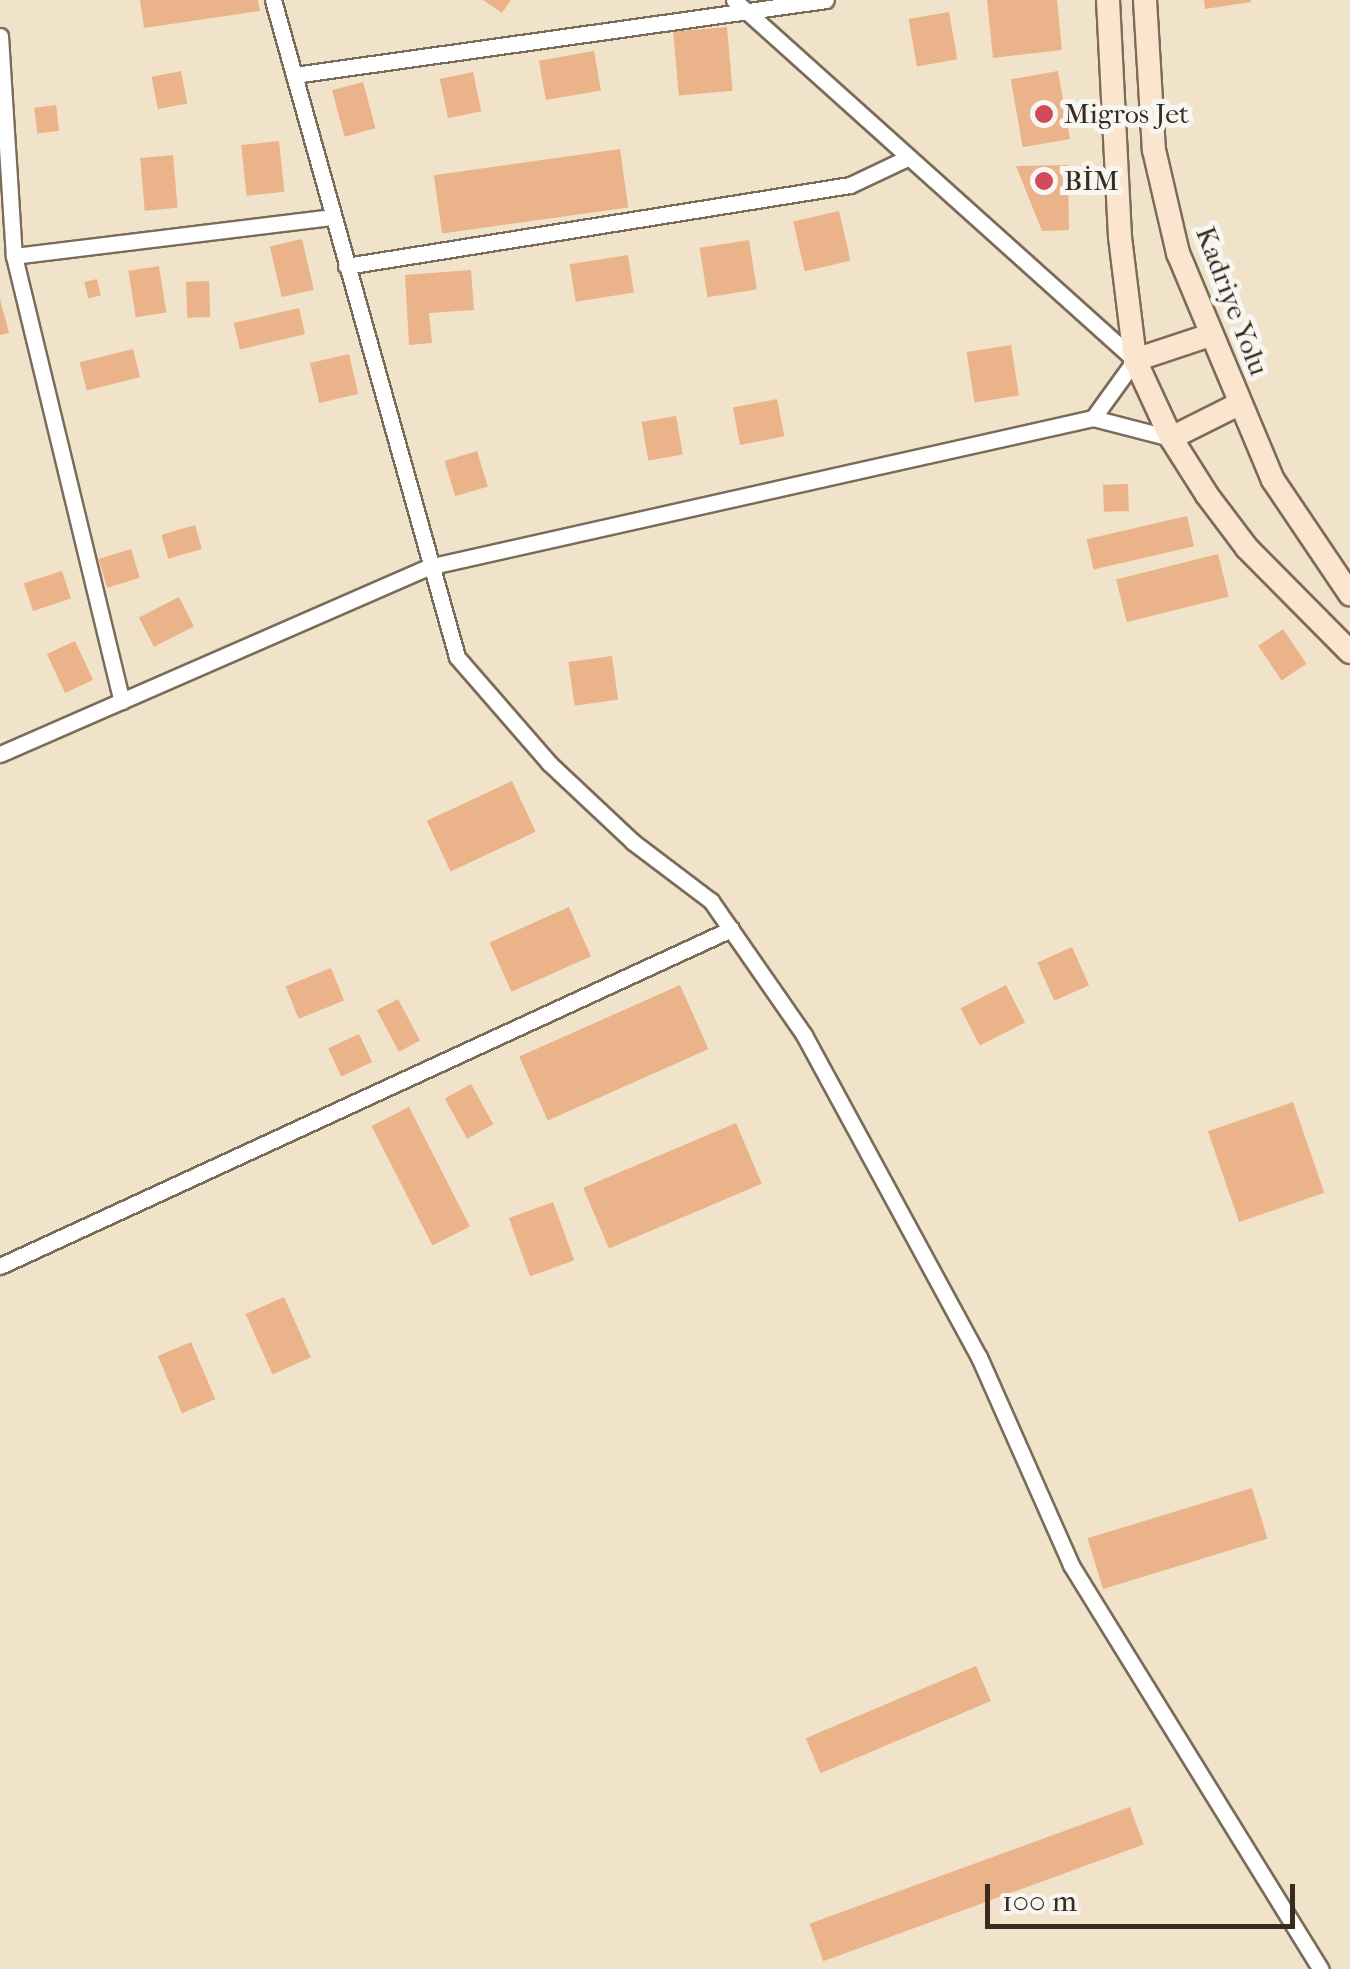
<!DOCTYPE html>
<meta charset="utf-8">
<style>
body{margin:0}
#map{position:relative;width:1350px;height:1969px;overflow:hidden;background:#f1e3c9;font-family:"IM FELL French Canon",serif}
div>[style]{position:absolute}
.building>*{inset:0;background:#ebb389;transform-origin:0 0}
.roads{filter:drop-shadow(2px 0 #7b6b5a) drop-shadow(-2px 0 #7b6b5a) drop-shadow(0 2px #7b6b5a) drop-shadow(0 -2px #7b6b5a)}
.street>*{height:15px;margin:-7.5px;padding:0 7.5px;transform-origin:7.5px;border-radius:7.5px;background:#fff}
.secondary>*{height:22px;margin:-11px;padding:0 11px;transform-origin:11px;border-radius:11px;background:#fce5cf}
.dots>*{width:28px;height:28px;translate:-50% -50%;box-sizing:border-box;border:5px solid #f6f6f2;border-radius:50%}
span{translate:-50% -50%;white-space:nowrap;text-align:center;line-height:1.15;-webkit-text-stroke:10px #f6f6f2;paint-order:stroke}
.poi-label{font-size:28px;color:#3b2a1e}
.left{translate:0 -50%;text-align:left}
.street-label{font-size:28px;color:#3b2a1e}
.scale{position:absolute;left:985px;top:1884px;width:310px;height:45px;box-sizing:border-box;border:5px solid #3b2a1e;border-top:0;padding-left:12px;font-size:30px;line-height:35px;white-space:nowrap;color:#3b2a1e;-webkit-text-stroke:8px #f6f6f2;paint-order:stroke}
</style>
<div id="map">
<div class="building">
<i style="clip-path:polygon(140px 0,258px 0,260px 11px,144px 28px)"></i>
<i style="clip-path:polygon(483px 0,511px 0,502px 13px)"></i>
<i style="clip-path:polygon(987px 0,1057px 0,1062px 50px,993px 58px)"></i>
<i style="clip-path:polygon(1204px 0,1251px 0,1251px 2px,1205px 9px)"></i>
<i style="left:949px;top:12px;width:48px;height:41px;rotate:80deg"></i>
<i style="left:727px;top:27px;width:64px;height:54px;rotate:85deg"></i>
<i style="left:594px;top:51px;width:40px;height:56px;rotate:80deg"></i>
<i style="left:181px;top:71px;width:33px;height:30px;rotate:79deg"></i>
<i style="left:1058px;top:71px;width:69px;height:48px;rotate:80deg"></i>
<i style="left:473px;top:72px;width:40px;height:34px;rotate:78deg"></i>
<i style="left:363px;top:82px;width:48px;height:32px;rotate:75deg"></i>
<i style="left:56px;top:105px;width:26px;height:22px;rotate:83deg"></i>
<i style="left:279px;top:141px;width:51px;height:38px;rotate:84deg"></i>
<i style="left:620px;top:149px;width:59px;height:188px;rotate:82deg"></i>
<i style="left:173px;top:155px;width:53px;height:33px;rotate:85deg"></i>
<i style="clip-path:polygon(1068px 165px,1069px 230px,1042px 231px,1016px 166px)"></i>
<i style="left:839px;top:211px;width:51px;height:47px;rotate:77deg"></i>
<i style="left:302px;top:239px;width:52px;height:33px;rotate:77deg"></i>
<i style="left:749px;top:240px;width:50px;height:50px;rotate:81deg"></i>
<i style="left:628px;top:255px;width:38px;height:59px;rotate:81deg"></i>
<i style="left:159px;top:266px;width:47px;height:31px;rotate:81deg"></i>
<i style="clip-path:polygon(471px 270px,474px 310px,429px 313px,432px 343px,409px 345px,405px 275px)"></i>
<i style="left:97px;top:279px;width:17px;height:13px;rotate:77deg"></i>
<i style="left:209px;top:281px;width:36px;height:23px;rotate:88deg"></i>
<i style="clip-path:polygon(0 299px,9px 333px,0 335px)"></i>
<i style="left:299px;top:308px;width:27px;height:67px;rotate:77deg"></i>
<i style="left:1011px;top:345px;width:51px;height:45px;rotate:81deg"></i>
<i style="left:133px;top:349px;width:29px;height:55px;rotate:76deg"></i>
<i style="left:349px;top:354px;width:41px;height:40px;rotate:77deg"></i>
<i style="left:777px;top:399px;width:38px;height:45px;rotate:79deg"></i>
<i style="left:676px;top:416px;width:39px;height:35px;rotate:80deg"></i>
<i style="left:477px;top:451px;width:37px;height:34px;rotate:73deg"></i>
<i style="left:1128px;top:484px;width:27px;height:25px;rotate:88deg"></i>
<i style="left:1187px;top:516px;width:31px;height:103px;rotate:77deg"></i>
<i style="left:195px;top:525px;width:25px;height:35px;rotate:74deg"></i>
<i style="left:131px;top:549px;width:30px;height:34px;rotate:73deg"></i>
<i style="left:1218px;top:554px;width:44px;height:105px;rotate:76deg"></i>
<i style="left:62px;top:571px;width:29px;height:40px;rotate:72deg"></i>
<i style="left:179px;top:597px;width:33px;height:45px;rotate:63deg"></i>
<i style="left:1283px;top:629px;width:42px;height:30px;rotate:56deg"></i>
<i style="left:75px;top:641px;width:43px;height:31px;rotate:65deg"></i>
<i style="left:612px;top:656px;width:44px;height:44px;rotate:82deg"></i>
<i style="left:512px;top:781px;width:56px;height:94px;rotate:65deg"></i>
<i style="left:569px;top:907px;width:54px;height:87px;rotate:66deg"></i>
<i style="left:1072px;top:947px;width:42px;height:38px;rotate:66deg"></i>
<i style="left:331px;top:968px;width:35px;height:49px;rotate:68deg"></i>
<i style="left:680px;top:985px;width:70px;height:176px;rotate:66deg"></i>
<i style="left:1006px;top:985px;width:42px;height:51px;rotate:63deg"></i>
<i style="left:398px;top:999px;width:47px;height:24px;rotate:62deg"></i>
<i style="left:359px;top:1034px;width:31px;height:34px;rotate:65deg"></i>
<i style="left:471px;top:1084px;width:46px;height:30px;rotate:61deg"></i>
<i style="left:1293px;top:1102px;width:96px;height:90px;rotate:71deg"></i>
<i style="left:409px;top:1107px;width:134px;height:42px;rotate:63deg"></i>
<i style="left:736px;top:1123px;width:66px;height:166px;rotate:67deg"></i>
<i style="left:553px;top:1202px;width:62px;height:47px;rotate:70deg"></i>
<i style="left:284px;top:1297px;width:66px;height:42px;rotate:66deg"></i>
<i style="left:191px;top:1342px;width:62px;height:36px;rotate:67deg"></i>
<i style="left:1252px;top:1488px;width:53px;height:172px;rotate:73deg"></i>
<i style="left:976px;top:1666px;width:38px;height:185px;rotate:67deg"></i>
<i style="left:1130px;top:1807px;width:40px;height:341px;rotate:70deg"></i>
</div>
<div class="roads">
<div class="street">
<i style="left:273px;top:0;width:682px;rotate:74.35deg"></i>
<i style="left:457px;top:657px;width:140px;rotate:49deg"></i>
<i style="left:549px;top:763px;width:115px;rotate:43.2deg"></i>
<i style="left:633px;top:842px;width:98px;rotate:37.1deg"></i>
<i style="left:711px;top:901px;width:163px;rotate:55.2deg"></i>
<i style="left:804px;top:1035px;width:366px;rotate:61.5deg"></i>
<i style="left:979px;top:1357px;width:227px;rotate:66.1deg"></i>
<i style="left:1071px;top:1565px;width:475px;rotate:58.3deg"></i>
<i style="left:734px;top:0;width:539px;rotate:41.92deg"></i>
<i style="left:1135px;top:360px;width:72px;rotate:125.9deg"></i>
<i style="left:0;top:36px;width:220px;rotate:86.4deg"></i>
<i style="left:14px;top:256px;width:458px;rotate:76.4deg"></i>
<i style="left:294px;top:75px;width:537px;rotate:-8.02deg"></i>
<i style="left:14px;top:256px;width:320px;rotate:-7deg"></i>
<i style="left:346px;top:266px;width:510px;rotate:-9.13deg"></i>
<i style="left:850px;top:185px;width:63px;rotate:-25.3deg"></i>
<i style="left:0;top:754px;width:467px;rotate:-23.6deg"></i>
<i style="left:428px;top:567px;width:681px;rotate:-12.63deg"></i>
<i style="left:1093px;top:418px;width:81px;rotate:14.4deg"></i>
<i style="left:0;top:1266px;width:805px;rotate:-24.75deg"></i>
</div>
<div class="secondary">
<i style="left:1108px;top:0;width:237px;rotate:87.1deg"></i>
<i style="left:1120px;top:237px;width:124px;rotate:83deg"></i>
<i style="left:1135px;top:360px;width:86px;rotate:65.2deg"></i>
<i style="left:1171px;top:438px;width:67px;rotate:57.7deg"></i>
<i style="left:1207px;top:495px;width:66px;rotate:53deg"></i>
<i style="left:1247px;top:548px;width:146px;rotate:45.3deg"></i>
<i style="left:1145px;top:0;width:150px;rotate:86.6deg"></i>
<i style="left:1154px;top:150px;width:106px;rotate:76.9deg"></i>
<i style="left:1178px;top:253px;width:246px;rotate:67.3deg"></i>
<i style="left:1273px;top:480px;width:138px;rotate:56deg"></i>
<i style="left:1135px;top:360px;width:79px;rotate:-18.4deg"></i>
<i style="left:1171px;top:438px;width:76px;rotate:-26.6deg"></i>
</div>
</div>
<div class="dots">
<i style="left:1044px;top:114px;background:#d1495b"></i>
<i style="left:1044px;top:181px;background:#d1495b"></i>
</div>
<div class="poi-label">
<span class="left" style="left:1064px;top:114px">Migros Jet</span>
<span class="left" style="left:1064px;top:181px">BİM</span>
</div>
<div class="street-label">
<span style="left:1232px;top:301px;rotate:69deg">Kadriye Yolu</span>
</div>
<div class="scale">100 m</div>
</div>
